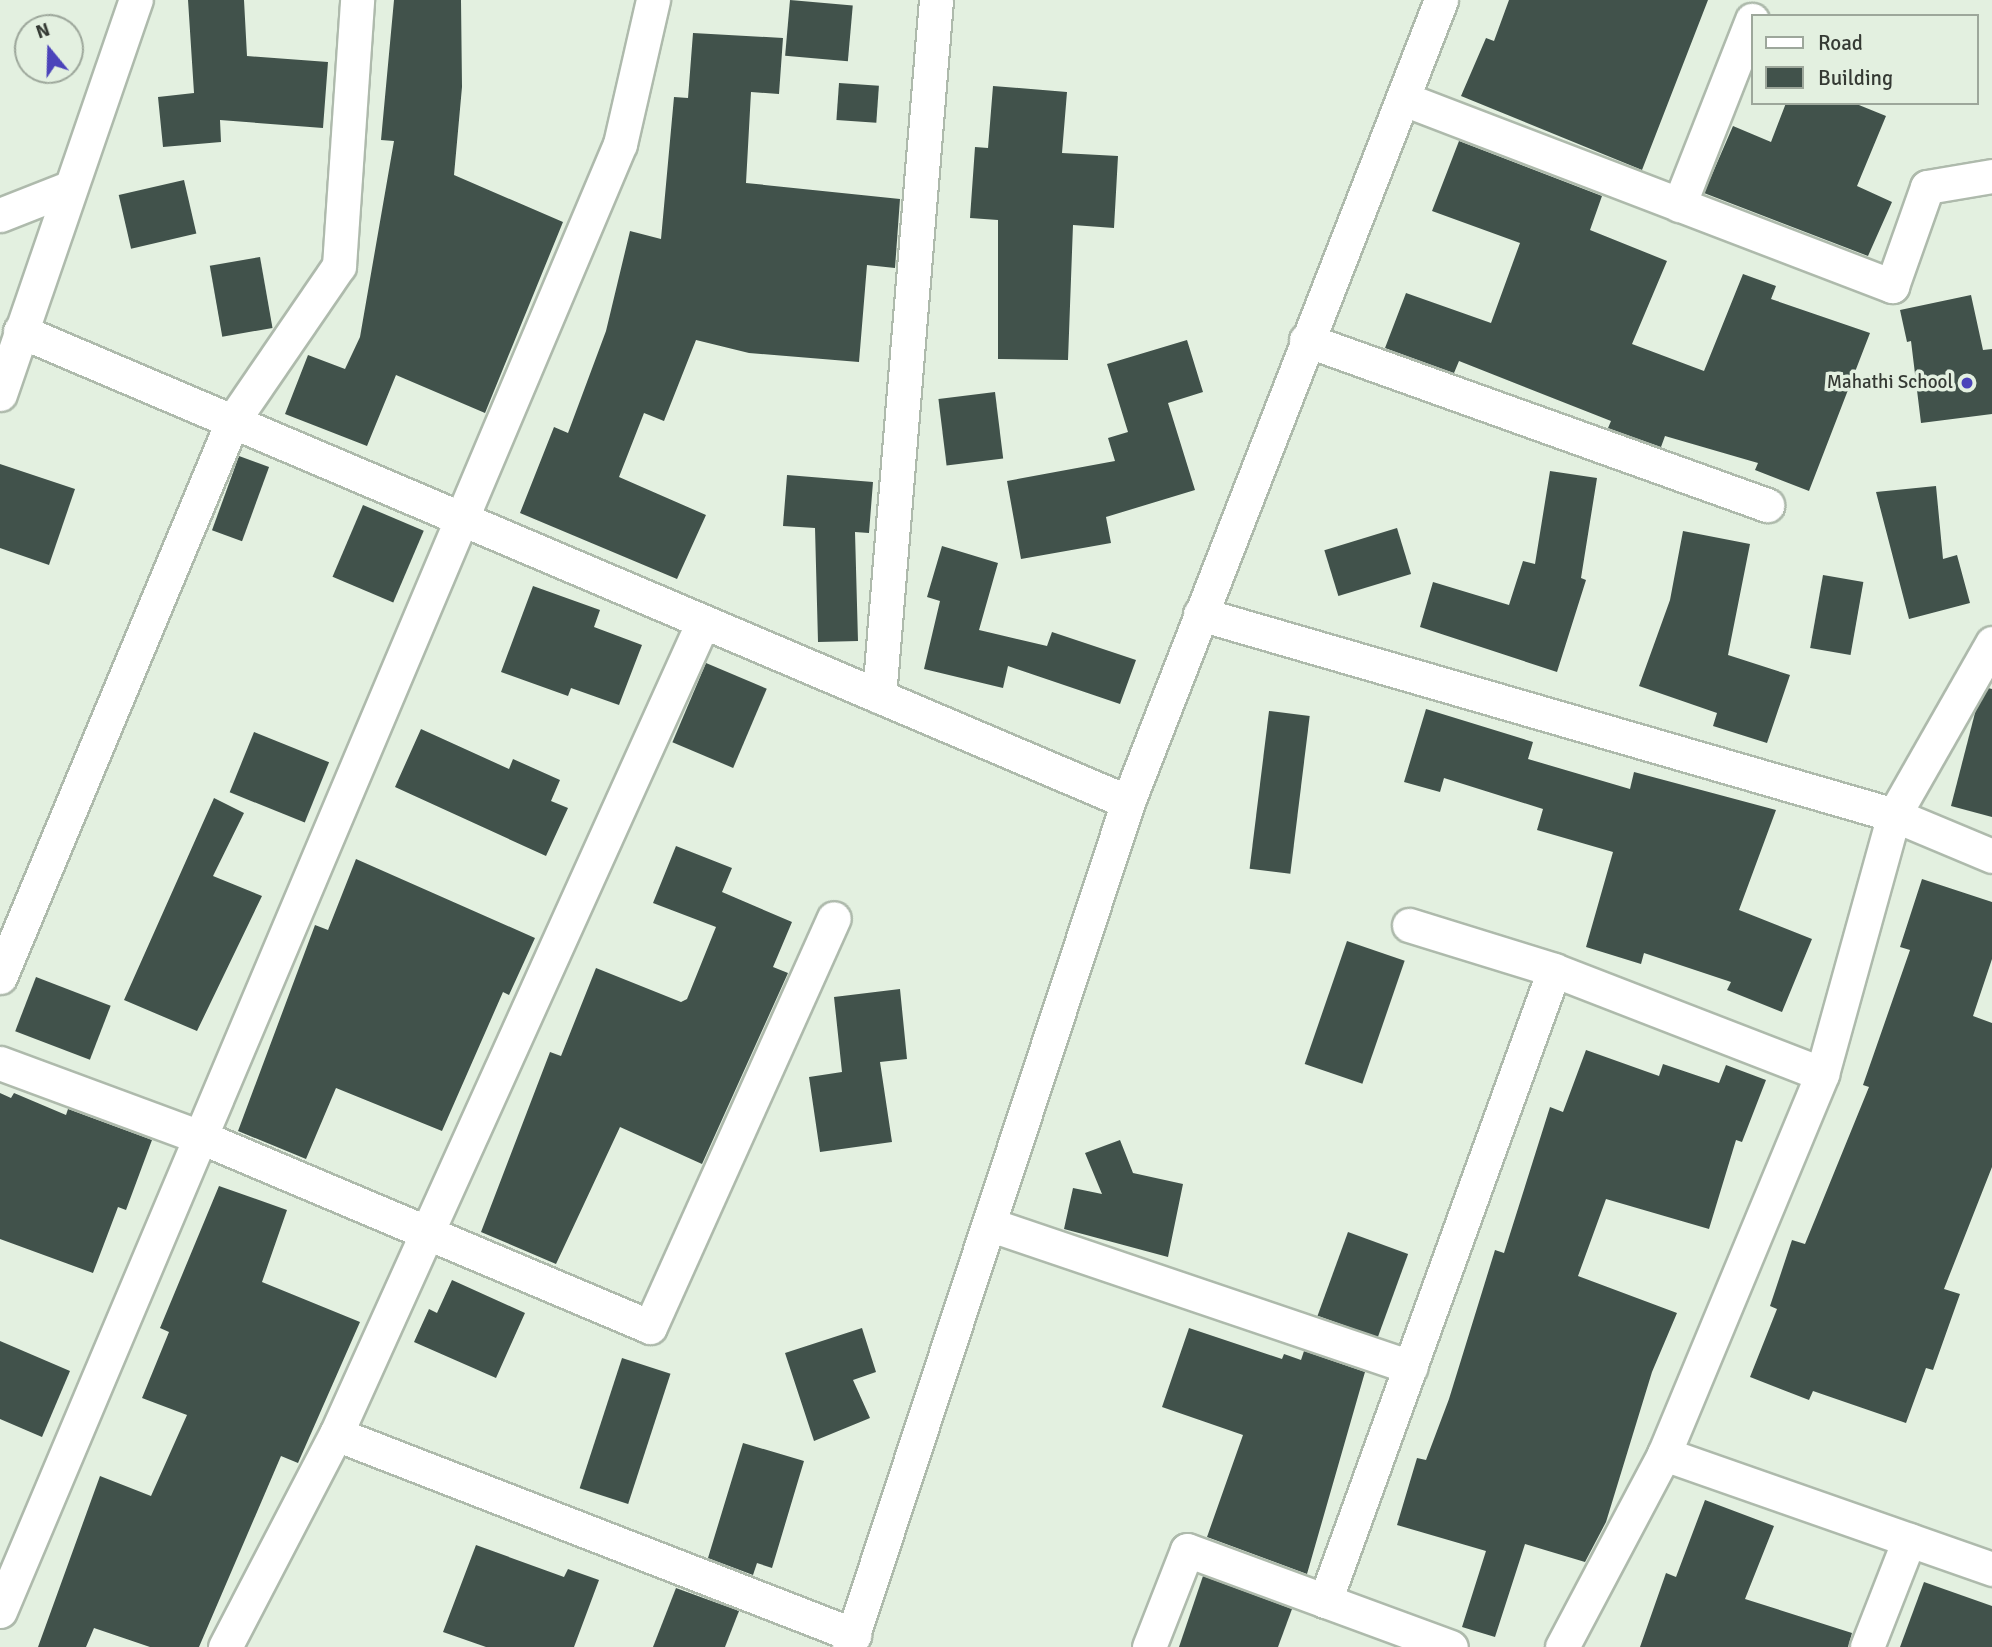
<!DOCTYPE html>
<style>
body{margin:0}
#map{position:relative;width:1992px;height:1647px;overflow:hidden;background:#e3f0e0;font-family:Signika,sans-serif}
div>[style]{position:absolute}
.building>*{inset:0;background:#41524b;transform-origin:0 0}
.roads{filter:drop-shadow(2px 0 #aebaac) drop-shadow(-2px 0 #aebaac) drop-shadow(0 2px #aebaac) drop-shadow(0 -2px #aebaac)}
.minor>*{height:33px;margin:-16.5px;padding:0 16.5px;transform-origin:16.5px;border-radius:16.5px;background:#fff}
.dots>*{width:19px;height:19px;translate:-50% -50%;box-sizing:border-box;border:4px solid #e3f0e0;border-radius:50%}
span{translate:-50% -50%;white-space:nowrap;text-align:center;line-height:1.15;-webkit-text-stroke:7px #e3f0e0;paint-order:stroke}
.poi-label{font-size:19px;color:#353a34}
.right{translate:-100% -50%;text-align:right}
.legend{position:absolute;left:1751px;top:14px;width:228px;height:91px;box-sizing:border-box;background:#e3f0e0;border:2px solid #9da79b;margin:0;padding:9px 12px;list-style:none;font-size:21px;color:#353a34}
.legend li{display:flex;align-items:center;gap:14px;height:35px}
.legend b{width:35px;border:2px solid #9da79b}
.north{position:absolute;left:14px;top:14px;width:70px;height:70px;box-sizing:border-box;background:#e3f0e0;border:2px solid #9da79b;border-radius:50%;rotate:341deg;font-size:19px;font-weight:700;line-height:28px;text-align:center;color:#353a34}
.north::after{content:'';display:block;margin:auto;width:24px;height:32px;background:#4b43ba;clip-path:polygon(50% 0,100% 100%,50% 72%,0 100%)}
</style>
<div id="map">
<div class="building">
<i style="clip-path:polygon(188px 0,244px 0,247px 56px,328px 62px,323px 128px,220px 120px,221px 142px,163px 147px,158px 97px,194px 93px)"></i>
<i style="clip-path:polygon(394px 0,461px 0,462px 87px,454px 175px,563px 222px,485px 413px,396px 375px,367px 446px,285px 414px,308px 355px,345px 369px,360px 337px,394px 141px,381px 140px)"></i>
<i style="left:790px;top:0;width:63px;height:56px;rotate:5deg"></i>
<i style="clip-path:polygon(1509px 0,1708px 0,1642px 170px,1461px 96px,1486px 38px,1494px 41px)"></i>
<i style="clip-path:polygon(693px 33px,783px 38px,779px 94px,751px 92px,746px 183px,900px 199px,895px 268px,867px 265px,859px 362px,749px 353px,696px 340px,664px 421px,644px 413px,619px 477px,706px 515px,677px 579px,520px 513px,554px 427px,568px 433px,606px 331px,630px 231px,661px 239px,674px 97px,688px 98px)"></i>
<i style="left:839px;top:83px;width:40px;height:37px;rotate:4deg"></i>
<i style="clip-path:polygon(993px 86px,1067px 92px,1062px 153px,1118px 156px,1114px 228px,1073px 225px,1068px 360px,998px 359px,998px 220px,970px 218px,975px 147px,988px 148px)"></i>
<i style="clip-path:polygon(1786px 103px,1854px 103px,1886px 116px,1857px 186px,1892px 202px,1868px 256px,1704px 193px,1733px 126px,1771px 142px)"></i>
<i style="clip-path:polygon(1459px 141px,1602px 196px,1590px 230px,1667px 261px,1632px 344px,1704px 371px,1743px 274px,1776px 286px,1771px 299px,1870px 333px,1809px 491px,1755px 470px,1758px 463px,1665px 436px,1661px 447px,1608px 428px,1611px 421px,1459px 361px,1454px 373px,1385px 348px,1406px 293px,1491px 323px,1520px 243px,1432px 211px)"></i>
<i style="left:184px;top:180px;width:55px;height:67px;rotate:77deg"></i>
<i style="left:260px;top:257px;width:72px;height:51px;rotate:80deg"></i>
<i style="clip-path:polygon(1971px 295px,1983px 350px,1992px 349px,1992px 414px,1921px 423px,1911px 341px,1907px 342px,1900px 310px)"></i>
<i style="clip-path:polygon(1187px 340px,1203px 392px,1168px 403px,1195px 490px,1106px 517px,1111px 543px,1021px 559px,1007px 481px,1115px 461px,1108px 438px,1128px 432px,1107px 364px)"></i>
<i style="left:995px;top:392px;width:67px;height:57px;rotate:83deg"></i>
<i style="left:239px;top:456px;width:32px;height:79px;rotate:20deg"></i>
<i style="clip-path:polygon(0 464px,75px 489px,49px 565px,0 548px)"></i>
<i style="clip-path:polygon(1550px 471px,1597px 478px,1581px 578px,1586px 580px,1557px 672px,1420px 627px,1433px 582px,1509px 605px,1523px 561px,1535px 564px)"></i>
<i style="clip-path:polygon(787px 475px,873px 482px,869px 533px,855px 532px,858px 641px,818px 642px,815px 528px,783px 526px)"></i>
<i style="clip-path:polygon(1936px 486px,1943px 559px,1957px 555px,1970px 603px,1909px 619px,1876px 492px)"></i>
<i style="left:363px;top:505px;width:66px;height:78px;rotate:23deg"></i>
<i style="left:1397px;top:528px;width:48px;height:76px;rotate:73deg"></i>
<i style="clip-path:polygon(1683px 531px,1750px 544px,1728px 655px,1790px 675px,1767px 743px,1713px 726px,1717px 713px,1639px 686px,1670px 600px)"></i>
<i style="clip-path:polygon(942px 546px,998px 563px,979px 630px,1047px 646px,1052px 632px,1136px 660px,1120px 704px,1008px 666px,1003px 688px,924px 669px,940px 601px,927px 597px)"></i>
<i style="left:1823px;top:575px;width:41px;height:74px;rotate:10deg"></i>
<i style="clip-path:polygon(533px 586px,600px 610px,594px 627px,642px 645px,619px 705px,571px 688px,568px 696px,501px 672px)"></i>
<i style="left:706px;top:663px;width:66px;height:86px;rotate:23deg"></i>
<i style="clip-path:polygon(1988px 688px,1992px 689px,1992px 817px,1951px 806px,1976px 709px)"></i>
<i style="clip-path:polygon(1426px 709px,1533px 742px,1528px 759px,1630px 789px,1634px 772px,1776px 810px,1739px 910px,1812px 939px,1782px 1012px,1727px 990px,1731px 982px,1644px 953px,1641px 964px,1586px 947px,1613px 852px,1537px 830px,1543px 809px,1444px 778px,1440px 792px,1404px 782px)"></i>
<i style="left:1269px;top:711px;width:41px;height:159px;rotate:7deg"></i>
<i style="clip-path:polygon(421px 729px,509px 769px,513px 759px,560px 780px,551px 801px,568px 808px,546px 856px,395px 787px)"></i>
<i style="left:254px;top:732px;width:81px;height:65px;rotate:22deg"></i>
<i style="clip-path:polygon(214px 798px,244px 813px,213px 876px,262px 896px,197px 1031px,124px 1000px)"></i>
<i style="clip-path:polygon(676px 846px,732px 868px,722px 892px,792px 922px,773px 967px,788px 973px,702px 1164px,620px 1127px,556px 1264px,481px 1232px,550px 1052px,561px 1056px,596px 968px,681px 1002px,687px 999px,716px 927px,653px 903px)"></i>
<i style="clip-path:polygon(356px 859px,535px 938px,509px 995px,503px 992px,442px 1131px,336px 1088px,306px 1159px,238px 1131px,315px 925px,328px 930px)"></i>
<i style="clip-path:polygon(1922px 879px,1992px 902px,1992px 959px,1973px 1016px,1992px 1023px,1992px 1167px,1944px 1289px,1960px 1294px,1933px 1370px,1926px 1368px,1906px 1423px,1813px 1391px,1809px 1400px,1750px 1377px,1777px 1309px,1770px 1306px,1792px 1240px,1805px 1244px,1869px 1087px,1863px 1085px,1910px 950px,1900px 947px)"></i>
<i style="left:1347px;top:941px;width:61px;height:130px;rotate:19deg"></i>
<i style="left:36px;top:977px;width:80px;height:58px;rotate:21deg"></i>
<i style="clip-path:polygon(900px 989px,907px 1059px,880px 1062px,892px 1142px,820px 1152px,809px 1077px,842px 1072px,834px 997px)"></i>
<i style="clip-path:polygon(1586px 1050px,1659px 1076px,1663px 1064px,1719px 1083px,1726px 1065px,1766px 1080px,1742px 1142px,1736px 1140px,1709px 1229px,1606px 1199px,1578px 1276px,1677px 1313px,1652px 1372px,1606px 1522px,1585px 1562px,1525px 1544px,1495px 1637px,1462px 1627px,1486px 1551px,1397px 1525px,1417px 1458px,1426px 1460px,1449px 1399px,1495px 1250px,1504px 1253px,1550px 1107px,1563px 1112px)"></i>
<i style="clip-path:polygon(0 1093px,11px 1098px,14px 1093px,66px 1115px,68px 1109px,152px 1140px,126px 1210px,118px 1207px,93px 1273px,0 1239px)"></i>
<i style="clip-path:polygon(1120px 1140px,1133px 1173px,1183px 1184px,1168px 1257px,1064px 1229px,1073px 1188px,1102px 1194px,1085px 1153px)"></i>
<i style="clip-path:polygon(219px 1186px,287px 1210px,262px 1282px,360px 1322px,298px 1463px,281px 1456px,199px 1647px,150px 1647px,94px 1628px,86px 1647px,38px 1647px,100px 1476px,151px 1496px,187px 1415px,142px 1398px,169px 1332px,160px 1328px)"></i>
<i style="left:1348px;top:1232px;width:64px;height:89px;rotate:20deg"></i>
<i style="clip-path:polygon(452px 1280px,525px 1313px,496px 1378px,414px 1342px,429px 1309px,437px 1313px)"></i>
<i style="clip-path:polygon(862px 1328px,876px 1372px,853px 1380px,870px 1418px,814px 1441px,785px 1353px)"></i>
<i style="clip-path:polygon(1189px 1328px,1282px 1359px,1284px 1354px,1301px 1360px,1304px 1351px,1365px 1372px,1307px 1574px,1207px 1537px,1243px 1435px,1162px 1407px)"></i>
<i style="clip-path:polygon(0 1341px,70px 1371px,42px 1437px,0 1419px)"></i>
<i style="left:622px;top:1358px;width:51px;height:137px;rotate:18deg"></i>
<i style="clip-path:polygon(743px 1443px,804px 1461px,772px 1568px,757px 1563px,753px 1575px,708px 1558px)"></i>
<i style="clip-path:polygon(1705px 1500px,1774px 1526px,1745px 1599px,1852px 1633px,1848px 1647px,1640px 1647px,1666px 1573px,1676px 1577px)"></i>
<i style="clip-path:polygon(476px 1545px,564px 1577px,568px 1569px,599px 1580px,574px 1647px,486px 1647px,443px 1632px)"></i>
<i style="clip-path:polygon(1203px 1576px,1292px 1609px,1278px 1647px,1179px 1647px)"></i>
<i style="clip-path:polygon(1924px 1582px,1992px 1606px,1992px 1647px,1900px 1647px)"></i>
<i style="clip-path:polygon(676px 1588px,739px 1611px,725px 1647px,653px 1647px)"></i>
</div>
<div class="roads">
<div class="minor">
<i style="left:1404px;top:99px;width:523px;rotate:20.97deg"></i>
<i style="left:1892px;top:286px;width:105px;rotate:-70.5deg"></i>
<i style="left:1927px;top:187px;width:66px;rotate:-9.6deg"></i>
<i style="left:1679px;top:205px;width:199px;rotate:-68.5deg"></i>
<i style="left:0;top:215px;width:74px;rotate:-21.4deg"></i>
<i style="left:20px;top:331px;width:1204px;rotate:23.03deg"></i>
<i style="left:1306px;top:340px;width:490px;rotate:19.7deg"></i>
<i style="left:0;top:394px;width:417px;rotate:-71deg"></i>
<i style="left:1200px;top:614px;width:723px;rotate:16.15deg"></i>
<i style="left:1894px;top:815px;width:106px;rotate:22.7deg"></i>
<i style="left:879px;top:696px;width:698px;rotate:-85.32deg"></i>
<i style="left:1409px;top:925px;width:152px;rotate:17.2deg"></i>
<i style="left:1554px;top:970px;width:287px;rotate:21.2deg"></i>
<i style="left:1822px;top:1074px;width:269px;rotate:-74.5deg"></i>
<i style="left:1894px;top:815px;width:198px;rotate:-60.3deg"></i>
<i style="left:0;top:977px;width:602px;rotate:-67.31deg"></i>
<i style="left:232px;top:422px;width:189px;rotate:-55.6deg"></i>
<i style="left:339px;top:266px;width:267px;rotate:-86.1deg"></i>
<i style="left:0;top:1063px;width:216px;rotate:20.3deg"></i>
<i style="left:203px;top:1138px;width:485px;rotate:22.9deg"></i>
<i style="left:650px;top:1327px;width:448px;rotate:-65.8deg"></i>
<i style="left:991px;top:1225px;width:443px;rotate:18.7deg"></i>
<i style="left:336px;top:1434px;width:556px;rotate:21.21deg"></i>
<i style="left:1664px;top:1454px;width:412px;rotate:-67.4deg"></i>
<i style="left:1325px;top:1601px;width:671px;rotate:-70.05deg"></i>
<i style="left:0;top:1611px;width:1593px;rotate:-67.09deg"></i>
<i style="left:620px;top:144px;width:148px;rotate:-77.1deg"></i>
<i style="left:225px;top:1647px;width:240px;rotate:-62.5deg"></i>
<i style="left:336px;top:1434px;width:891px;rotate:-65.68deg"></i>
<i style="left:849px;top:1647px;width:890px;rotate:-71.73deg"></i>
<i style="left:1128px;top:802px;width:861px;rotate:-68.68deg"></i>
<i style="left:1149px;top:1647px;width:104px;rotate:-68.6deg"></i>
<i style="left:1187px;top:1550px;width:281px;rotate:20.2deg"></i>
<i style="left:1562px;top:1647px;width:218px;rotate:-62.1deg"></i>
<i style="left:1664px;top:1454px;width:348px;rotate:19.3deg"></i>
<i style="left:1867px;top:1647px;width:115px;rotate:-68.6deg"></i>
</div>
</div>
<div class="dots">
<i style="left:1967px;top:383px;background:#4b43ba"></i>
</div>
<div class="poi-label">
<span class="right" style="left:1953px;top:383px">Mahathi School</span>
</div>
<ul class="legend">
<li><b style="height:9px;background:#fff"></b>Road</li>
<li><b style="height:19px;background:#41524b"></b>Building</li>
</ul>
<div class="north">N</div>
</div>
